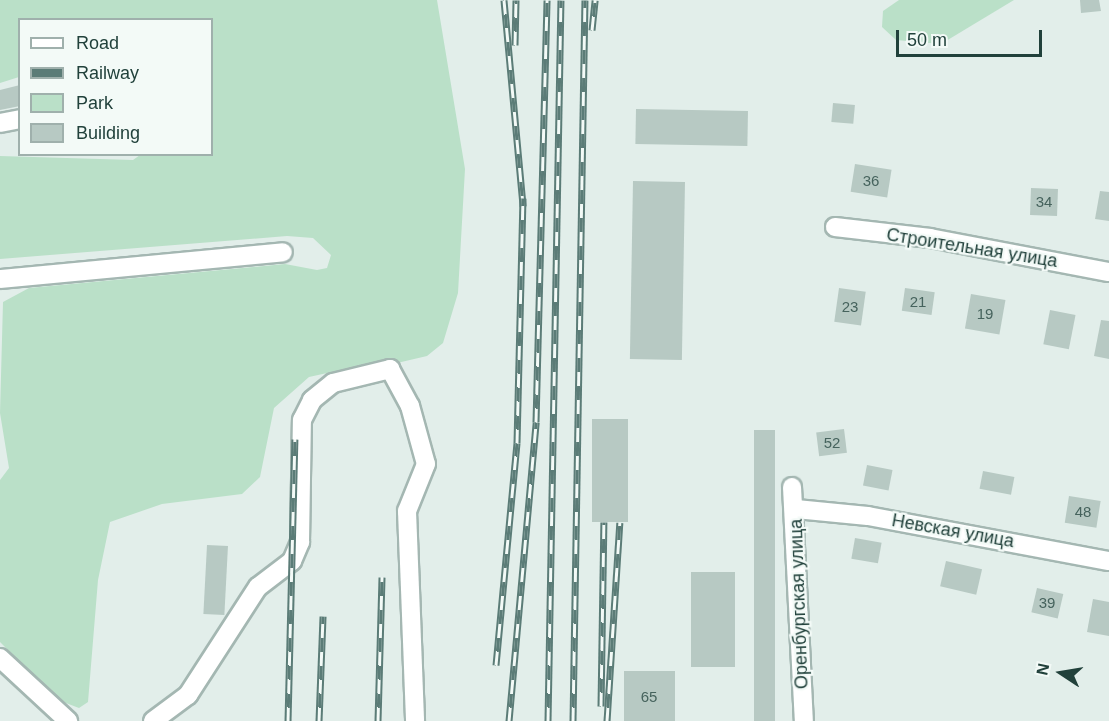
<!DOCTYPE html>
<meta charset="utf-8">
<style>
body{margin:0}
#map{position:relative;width:1109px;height:721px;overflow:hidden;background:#e2eeea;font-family:Helvetica,sans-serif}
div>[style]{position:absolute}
.green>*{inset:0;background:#bae0c8}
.building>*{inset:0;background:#b7c9c3;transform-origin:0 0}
.roads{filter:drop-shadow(2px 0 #a4b7b2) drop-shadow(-2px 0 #a4b7b2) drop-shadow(0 2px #a4b7b2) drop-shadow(0 -2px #a4b7b2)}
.minor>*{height:18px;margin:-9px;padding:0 9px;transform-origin:9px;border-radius:9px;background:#fff}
.rail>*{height:7px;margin-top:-3.5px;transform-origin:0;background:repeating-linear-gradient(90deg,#f3faf7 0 14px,#5b7c77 0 28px);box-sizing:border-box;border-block:2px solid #5b7c77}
span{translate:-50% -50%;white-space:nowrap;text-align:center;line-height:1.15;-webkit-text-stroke:4.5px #f3faf7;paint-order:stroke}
.number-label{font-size:15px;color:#46635d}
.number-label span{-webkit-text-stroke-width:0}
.street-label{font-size:18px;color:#21413b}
.legend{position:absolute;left:18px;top:18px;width:195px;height:138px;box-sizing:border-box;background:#f3faf7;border:2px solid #9fb0ac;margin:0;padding:8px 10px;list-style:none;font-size:18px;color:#21413b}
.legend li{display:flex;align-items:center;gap:12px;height:30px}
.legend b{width:30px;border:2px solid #9fb0ac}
.north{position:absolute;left:1031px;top:643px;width:60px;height:60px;-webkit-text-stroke:4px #f3faf7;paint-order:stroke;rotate:282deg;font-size:16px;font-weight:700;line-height:24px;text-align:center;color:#21413b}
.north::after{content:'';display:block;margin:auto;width:21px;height:27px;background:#21413b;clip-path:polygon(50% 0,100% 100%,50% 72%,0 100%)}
.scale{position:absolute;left:896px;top:30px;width:146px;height:27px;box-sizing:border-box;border:3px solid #21413b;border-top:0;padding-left:8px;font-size:18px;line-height:21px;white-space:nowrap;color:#21413b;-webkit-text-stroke:4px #f3faf7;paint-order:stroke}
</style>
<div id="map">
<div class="green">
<i style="clip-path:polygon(0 0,437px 0,465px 169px,458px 293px,443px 343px,427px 356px,397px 363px,368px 364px,309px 377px,274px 408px,260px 477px,242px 494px,162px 504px,110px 522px,98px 580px,88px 702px,79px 708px,58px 700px,0 642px,0 480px,9px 468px,0 413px,3px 302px,29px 288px,285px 264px,317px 270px,327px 268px,331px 255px,313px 238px,287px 236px,0 259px,0 156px,133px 160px,140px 155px,212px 154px,212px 20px,20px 20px,19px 77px,0 83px)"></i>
<i style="clip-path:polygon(899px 0,1014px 0,941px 44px,896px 40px,882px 27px,883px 11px)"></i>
</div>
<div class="building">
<i style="clip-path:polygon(1080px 0,1099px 0,1101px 11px,1081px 13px)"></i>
<i style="clip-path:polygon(20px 85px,20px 106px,0 110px,0 90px)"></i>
<i style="left:833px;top:103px;width:22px;height:19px;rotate:5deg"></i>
<i style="left:636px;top:109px;width:112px;height:35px;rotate:1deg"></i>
<i style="left:855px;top:164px;width:37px;height:28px;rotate:9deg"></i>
<i style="left:633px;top:181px;width:52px;height:178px;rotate:1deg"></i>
<i style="left:1031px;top:188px;width:27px;height:27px;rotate:2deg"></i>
<i style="clip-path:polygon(1100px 191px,1109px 192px,1109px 221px,1095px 219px)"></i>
<i style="left:839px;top:288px;width:27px;height:34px;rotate:8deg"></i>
<i style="left:905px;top:288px;width:30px;height:23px;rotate:8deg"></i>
<i style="left:971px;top:294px;width:35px;height:35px;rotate:10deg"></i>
<i style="left:1050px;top:310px;width:26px;height:35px;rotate:11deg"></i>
<i style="clip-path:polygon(1101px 320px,1109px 321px,1109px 359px,1094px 356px)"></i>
<i style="left:592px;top:419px;width:36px;height:103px"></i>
<i style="left:844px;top:429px;width:24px;height:28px;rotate:83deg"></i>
<i style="left:754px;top:430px;width:21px;height:291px"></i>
<i style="left:867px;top:465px;width:26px;height:21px;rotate:11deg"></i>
<i style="left:983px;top:471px;width:32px;height:18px;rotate:11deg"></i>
<i style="left:1069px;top:496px;width:32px;height:27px;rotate:9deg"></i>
<i style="left:855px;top:538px;width:27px;height:21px;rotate:10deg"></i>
<i style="left:207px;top:545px;width:21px;height:69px;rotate:3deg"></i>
<i style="left:946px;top:561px;width:37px;height:26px;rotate:13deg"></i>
<i style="left:691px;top:572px;width:44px;height:95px"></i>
<i style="left:1037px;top:588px;width:27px;height:25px;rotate:13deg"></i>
<i style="clip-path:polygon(1093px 599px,1109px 602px,1109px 636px,1087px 632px)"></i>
<i style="left:675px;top:671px;width:50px;height:51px;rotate:90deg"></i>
</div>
<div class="roads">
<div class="minor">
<i style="left:0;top:123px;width:20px;rotate:-11deg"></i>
<i style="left:835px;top:227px;width:96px;rotate:6.6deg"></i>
<i style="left:930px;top:238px;width:182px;rotate:10.8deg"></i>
<i style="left:0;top:279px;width:284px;rotate:-5.4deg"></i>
<i style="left:792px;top:487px;width:234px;rotate:87.1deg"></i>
<i style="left:796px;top:509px;width:72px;rotate:5.6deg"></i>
<i style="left:868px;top:516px;width:245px;rotate:10.6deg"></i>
<i style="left:0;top:658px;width:93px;rotate:42.8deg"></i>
<i style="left:153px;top:721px;width:44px;rotate:-36.6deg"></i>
<i style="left:188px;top:695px;width:129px;rotate:-57.1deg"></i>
<i style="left:258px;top:587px;width:43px;rotate:-37.4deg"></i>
<i style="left:292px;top:561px;width:21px;rotate:-67deg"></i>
<i style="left:300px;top:542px;width:122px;rotate:-89.1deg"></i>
<i style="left:302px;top:420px;width:22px;rotate:-63deg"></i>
<i style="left:312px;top:400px;width:27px;rotate:-39deg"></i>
<i style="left:333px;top:383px;width:59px;rotate:-13.8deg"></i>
<i style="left:390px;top:369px;width:42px;rotate:61.6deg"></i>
<i style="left:410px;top:406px;width:60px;rotate:74.6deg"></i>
<i style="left:426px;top:464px;width:51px;rotate:112deg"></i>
<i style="left:407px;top:511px;width:210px;rotate:87.8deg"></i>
</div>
</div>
<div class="rail">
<i style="left:504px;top:0;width:207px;rotate:84.7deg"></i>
<i style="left:592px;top:30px;width:30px;rotate:-84deg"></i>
<i style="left:515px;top:45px;width:45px;rotate:-88.7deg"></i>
<i style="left:496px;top:665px;width:223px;rotate:-84.6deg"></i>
<i style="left:517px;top:443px;width:245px;rotate:-88.6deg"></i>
<i style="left:601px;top:706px;width:184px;rotate:-89.1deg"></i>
<i style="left:288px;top:721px;width:282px;rotate:-88.6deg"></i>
<i style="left:319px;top:721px;width:105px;rotate:-87.8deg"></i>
<i style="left:378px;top:721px;width:144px;rotate:-88.4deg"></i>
<i style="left:509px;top:721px;width:300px;rotate:-84.8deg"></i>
<i style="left:536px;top:422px;width:422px;rotate:-88.5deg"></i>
<i style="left:548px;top:721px;width:721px;rotate:-88.97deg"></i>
<i style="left:573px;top:721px;width:721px;rotate:-89.05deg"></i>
<i style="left:607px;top:721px;width:199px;rotate:-86.3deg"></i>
</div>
<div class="number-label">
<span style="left:871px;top:181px">36</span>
<span style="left:1044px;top:202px">34</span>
<span style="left:918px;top:302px">21</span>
<span style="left:850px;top:307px">23</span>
<span style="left:985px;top:314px">19</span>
<span style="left:832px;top:443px">52</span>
<span style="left:1083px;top:512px">48</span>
<span style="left:1047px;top:603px">39</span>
<span style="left:649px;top:697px">65</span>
</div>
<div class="street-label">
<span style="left:972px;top:248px;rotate:9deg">Строительная улица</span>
<span style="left:953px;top:531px;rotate:10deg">Невская улица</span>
<span style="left:799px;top:604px;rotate:-92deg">Оренбургская улица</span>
</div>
<ul class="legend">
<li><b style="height:8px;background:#fff"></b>Road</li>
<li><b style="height:8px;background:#5b7c77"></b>Railway</li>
<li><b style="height:16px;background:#bae0c8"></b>Park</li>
<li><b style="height:16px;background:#b7c9c3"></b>Building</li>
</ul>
<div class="north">N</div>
<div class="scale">50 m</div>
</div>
